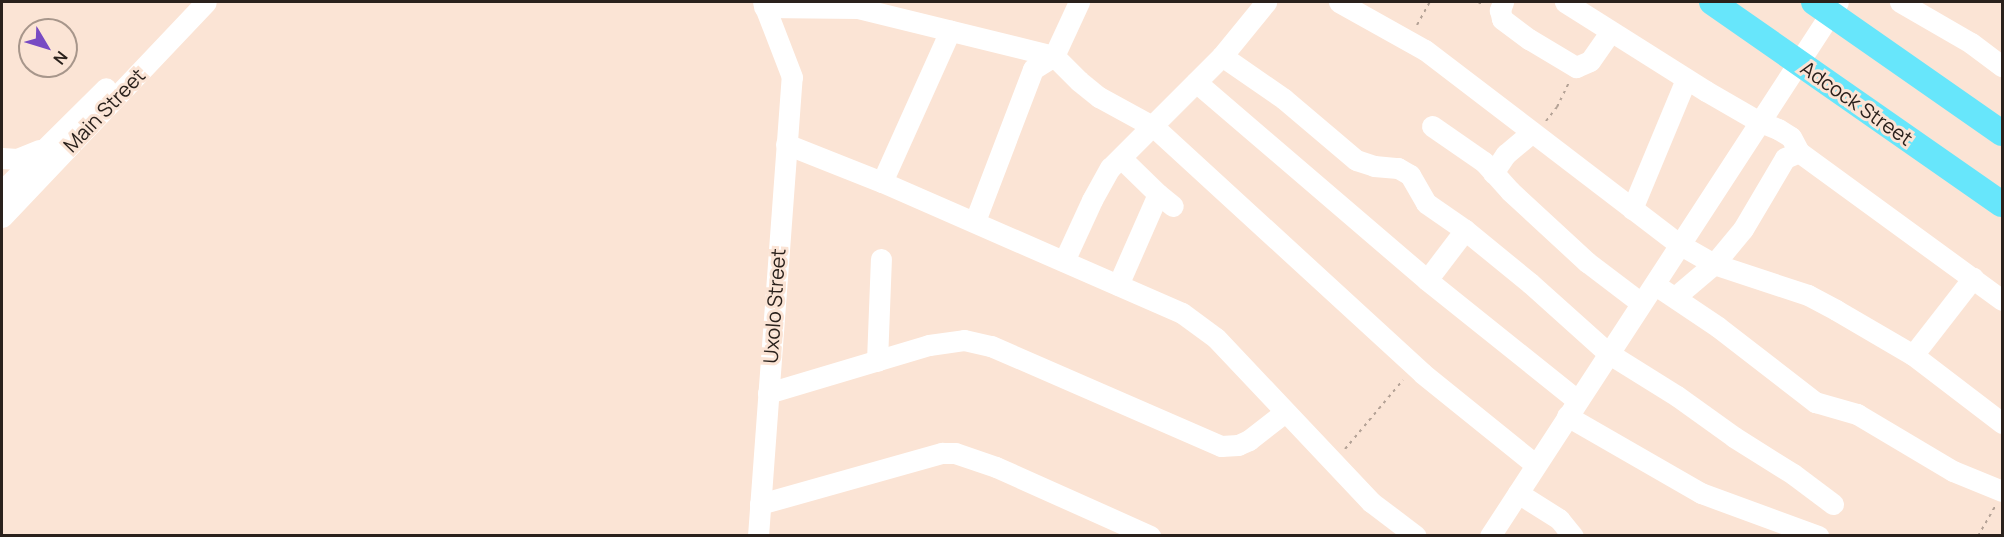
<!DOCTYPE html>
<style>
body{margin:0}
#map{position:relative;width:2004px;height:537px;overflow:hidden;background:#fbe4d5;font-family:Manrope,sans-serif}
div>[style]{position:absolute}
.path>*{height:2px;margin-top:-1px;transform-origin:0;background:repeating-linear-gradient(90deg,#b4a296 0 3px,transparent 0 7.5px)}
.minor>*{height:21px;margin:-10.5px;padding:0 10.5px;transform-origin:10.5px;border-radius:10.5px;background:#fff}
.major>*{height:26px;margin:-13px;padding:0 13px;transform-origin:13px;border-radius:13px;background:#67e6fb}
span{translate:-50% -50%;white-space:nowrap;text-align:center;line-height:1.15;-webkit-text-stroke:6px #fbe4d5;paint-order:stroke}
.street-label{font-size:20px;color:#2a211c}
.frame{position:absolute;inset:0;border:3px solid #2a211c;pointer-events:none}
.north{position:absolute;left:18px;top:18px;width:60px;height:60px;box-sizing:border-box;background:#fbe4d5;border:2px solid #a7968b;border-radius:50%;rotate:128deg;font-size:16px;font-weight:700;line-height:24px;text-align:center;color:#2a211c}
.north::after{content:'';display:block;margin:auto;width:21px;height:27px;background:#784bc3;clip-path:polygon(50% 0,100% 100%,50% 72%,0 100%)}
</style>
<div id="map">
<div class="path">
<i style="left:1478px;top:2px;width:6px;rotate:31deg"></i>
<i style="left:1417px;top:25px;width:26px;rotate:-61deg"></i>
<i style="left:1546px;top:121px;width:18px;rotate:-52deg"></i>
<i style="left:1557px;top:107px;width:28px;rotate:-64deg"></i>
<i style="left:1345px;top:449px;width:90px;rotate:-50deg"></i>
<i style="left:1978px;top:536px;width:34px;rotate:-60deg"></i>
</div>
<div class="minor">
<i style="left:1339px;top:2px;width:98px;rotate:29.2deg"></i>
<i style="left:1425px;top:50px;width:320px;rotate:37.4deg"></i>
<i style="left:1679px;top:244px;width:40px;rotate:29.7deg"></i>
<i style="left:1714px;top:264px;width:99px;rotate:18.3deg"></i>
<i style="left:1808px;top:295px;width:32px;rotate:28deg"></i>
<i style="left:1836px;top:310px;width:89px;rotate:30.3deg"></i>
<i style="left:1913px;top:355px;width:112px;rotate:37.4deg"></i>
<i style="left:1503px;top:2px;width:9px;rotate:111deg"></i>
<i style="left:1500px;top:10px;width:9px;rotate:77deg"></i>
<i style="left:1502px;top:19px;width:34px;rotate:37deg"></i>
<i style="left:1529px;top:39px;width:55px;rotate:30.8deg"></i>
<i style="left:1576px;top:67px;width:15px;rotate:-23deg"></i>
<i style="left:1590px;top:61px;width:35px;rotate:-55deg"></i>
<i style="left:1565px;top:2px;width:167px;rotate:32.3deg"></i>
<i style="left:1706px;top:91px;width:60px;rotate:30deg"></i>
<i style="left:1758px;top:121px;width:22px;rotate:22deg"></i>
<i style="left:1778px;top:129px;width:15px;rotate:32deg"></i>
<i style="left:1791px;top:137px;width:17px;rotate:62deg"></i>
<i style="left:1900px;top:2px;width:82px;rotate:30deg"></i>
<i style="left:1971px;top:43px;width:39px;rotate:37deg"></i>
<i style="left:764px;top:7px;width:94px;rotate:0.6deg"></i>
<i style="left:858px;top:8px;width:202px;rotate:13.8deg"></i>
<i style="left:1054px;top:56px;width:35px;rotate:45deg"></i>
<i style="left:1079px;top:81px;width:26px;rotate:39deg"></i>
<i style="left:1099px;top:97px;width:63px;rotate:28.6deg"></i>
<i style="left:1154px;top:127px;width:364px;rotate:42.5deg"></i>
<i style="left:1422px;top:373px;width:146px;rotate:38.9deg"></i>
<i style="left:1222px;top:56px;width:75px;rotate:34.7deg"></i>
<i style="left:1284px;top:99px;width:94px;rotate:40.3deg"></i>
<i style="left:1356px;top:160px;width:19px;rotate:18deg"></i>
<i style="left:1374px;top:166px;width:24px;rotate:5deg"></i>
<i style="left:1398px;top:168px;width:14px;rotate:30deg"></i>
<i style="left:1410px;top:175px;width:32px;rotate:60deg"></i>
<i style="left:1426px;top:203px;width:47px;rotate:34.7deg"></i>
<i style="left:1465px;top:230px;width:84px;rotate:39.2deg"></i>
<i style="left:1530px;top:283px;width:105px;rotate:41.9deg"></i>
<i style="left:1608px;top:353px;width:81px;rotate:31.9deg"></i>
<i style="left:1677px;top:396px;width:70px;rotate:35.7deg"></i>
<i style="left:1734px;top:437px;width:70px;rotate:32.1deg"></i>
<i style="left:1793px;top:474px;width:50px;rotate:36.9deg"></i>
<i style="left:1196px;top:82px;width:304px;rotate:40.6deg"></i>
<i style="left:1427px;top:280px;width:192px;rotate:38.7deg"></i>
<i style="left:1432px;top:126px;width:63px;rotate:34.7deg"></i>
<i style="left:1484px;top:162px;width:39px;rotate:48deg"></i>
<i style="left:1510px;top:191px;width:105px;rotate:42.7deg"></i>
<i style="left:1587px;top:262px;width:68px;rotate:37.2deg"></i>
<i style="left:786px;top:144px;width:103px;rotate:21.6deg"></i>
<i style="left:882px;top:182px;width:327px;rotate:23.6deg"></i>
<i style="left:1182px;top:313px;width:42px;rotate:36.3deg"></i>
<i style="left:1216px;top:338px;width:226px;rotate:46.6deg"></i>
<i style="left:1371px;top:502px;width:56px;rotate:37.1deg"></i>
<i style="left:2px;top:158px;width:15px;rotate:4deg"></i>
<i style="left:17px;top:159px;width:24px;rotate:-22deg"></i>
<i style="left:1121px;top:158px;width:52px;rotate:44.2deg"></i>
<i style="left:1493px;top:173px;width:23px;rotate:-56deg"></i>
<i style="left:1506px;top:154px;width:34px;rotate:-40deg"></i>
<i style="left:882px;top:182px;width:166px;rotate:-65.8deg"></i>
<i style="left:2px;top:191px;width:146px;rotate:-44.7deg"></i>
<i style="left:1632px;top:209px;width:141px;rotate:-67.4deg"></i>
<i style="left:2px;top:217px;width:296px;rotate:-46.5deg"></i>
<i style="left:975px;top:221px;width:163px;rotate:-69.1deg"></i>
<i style="left:1033px;top:69px;width:25px;rotate:-32deg"></i>
<i style="left:1054px;top:56px;width:60px;rotate:-65.2deg"></i>
<i style="left:1064px;top:261px;width:67px;rotate:-65.3deg"></i>
<i style="left:1092px;top:200px;width:37px;rotate:-61deg"></i>
<i style="left:1110px;top:168px;width:158px;rotate:-45deg"></i>
<i style="left:1222px;top:56px;width:70px;rotate:-50.8deg"></i>
<i style="left:1427px;top:280px;width:63px;rotate:-52.8deg"></i>
<i style="left:1118px;top:285px;width:99px;rotate:-66.3deg"></i>
<i style="left:1158px;top:194px;width:19px;rotate:39deg"></i>
<i style="left:1663px;top:290px;width:66px;rotate:33.9deg"></i>
<i style="left:1718px;top:327px;width:123px;rotate:37.7deg"></i>
<i style="left:1815px;top:402px;width:44px;rotate:15.9deg"></i>
<i style="left:1857px;top:414px;width:112px;rotate:30.7deg"></i>
<i style="left:1953px;top:471px;width:53px;rotate:22.2deg"></i>
<i style="left:1675px;top:297px;width:51px;rotate:-40.2deg"></i>
<i style="left:1714px;top:264px;width:45px;rotate:-50.4deg"></i>
<i style="left:1743px;top:229px;width:82px;rotate:-59.4deg"></i>
<i style="left:1785px;top:158px;width:15px;rotate:-23deg"></i>
<i style="left:1799px;top:152px;width:251px;rotate:36.1deg"></i>
<i style="left:1913px;top:355px;width:98px;rotate:-52.1deg"></i>
<i style="left:877px;top:361px;width:102px;rotate:-87.8deg"></i>
<i style="left:768px;top:393px;width:168px;rotate:-16.6deg"></i>
<i style="left:929px;top:345px;width:35px;rotate:-8deg"></i>
<i style="left:964px;top:340px;width:28px;rotate:13deg"></i>
<i style="left:991px;top:346px;width:251px;rotate:23.5deg"></i>
<i style="left:1221px;top:446px;width:17px;rotate:-3deg"></i>
<i style="left:1238px;top:445px;width:12px;rotate:-24deg"></i>
<i style="left:1249px;top:440px;width:46px;rotate:-37.9deg"></i>
<i style="left:1567px;top:416px;width:155px;rotate:29.9deg"></i>
<i style="left:1701px;top:493px;width:125px;rotate:20.2deg"></i>
<i style="left:1518px;top:493px;width:49px;rotate:32.4deg"></i>
<i style="left:1559px;top:519px;width:22px;rotate:51deg"></i>
<i style="left:760px;top:504px;width:189px;rotate:-15.7deg"></i>
<i style="left:942px;top:453px;width:13px"></i>
<i style="left:955px;top:453px;width:43px;rotate:18.9deg"></i>
<i style="left:996px;top:467px;width:169px;rotate:24.1deg"></i>
<i style="left:758px;top:536px;width:460px;rotate:-85.8deg"></i>
<i style="left:792px;top:77px;width:80px;rotate:-111.1deg"></i>
<i style="left:1490px;top:536px;width:637px;rotate:-56.91deg"></i>
</div>
<div class="major">
<i style="left:1712px;top:2px;width:353px;rotate:34.9deg"></i>
<i style="left:1814px;top:2px;width:229px;rotate:34.9deg"></i>
</div>
<div class="street-label">
<span style="left:1857px;top:103px;rotate:35deg">Adcock Street</span>
<span style="left:104px;top:110px;rotate:-46deg">Main Street</span>
<span style="left:774px;top:306px;rotate:-86deg">Uxolo Street</span>
</div>
<div class="frame"></div>
<div class="north">N</div>
</div>
